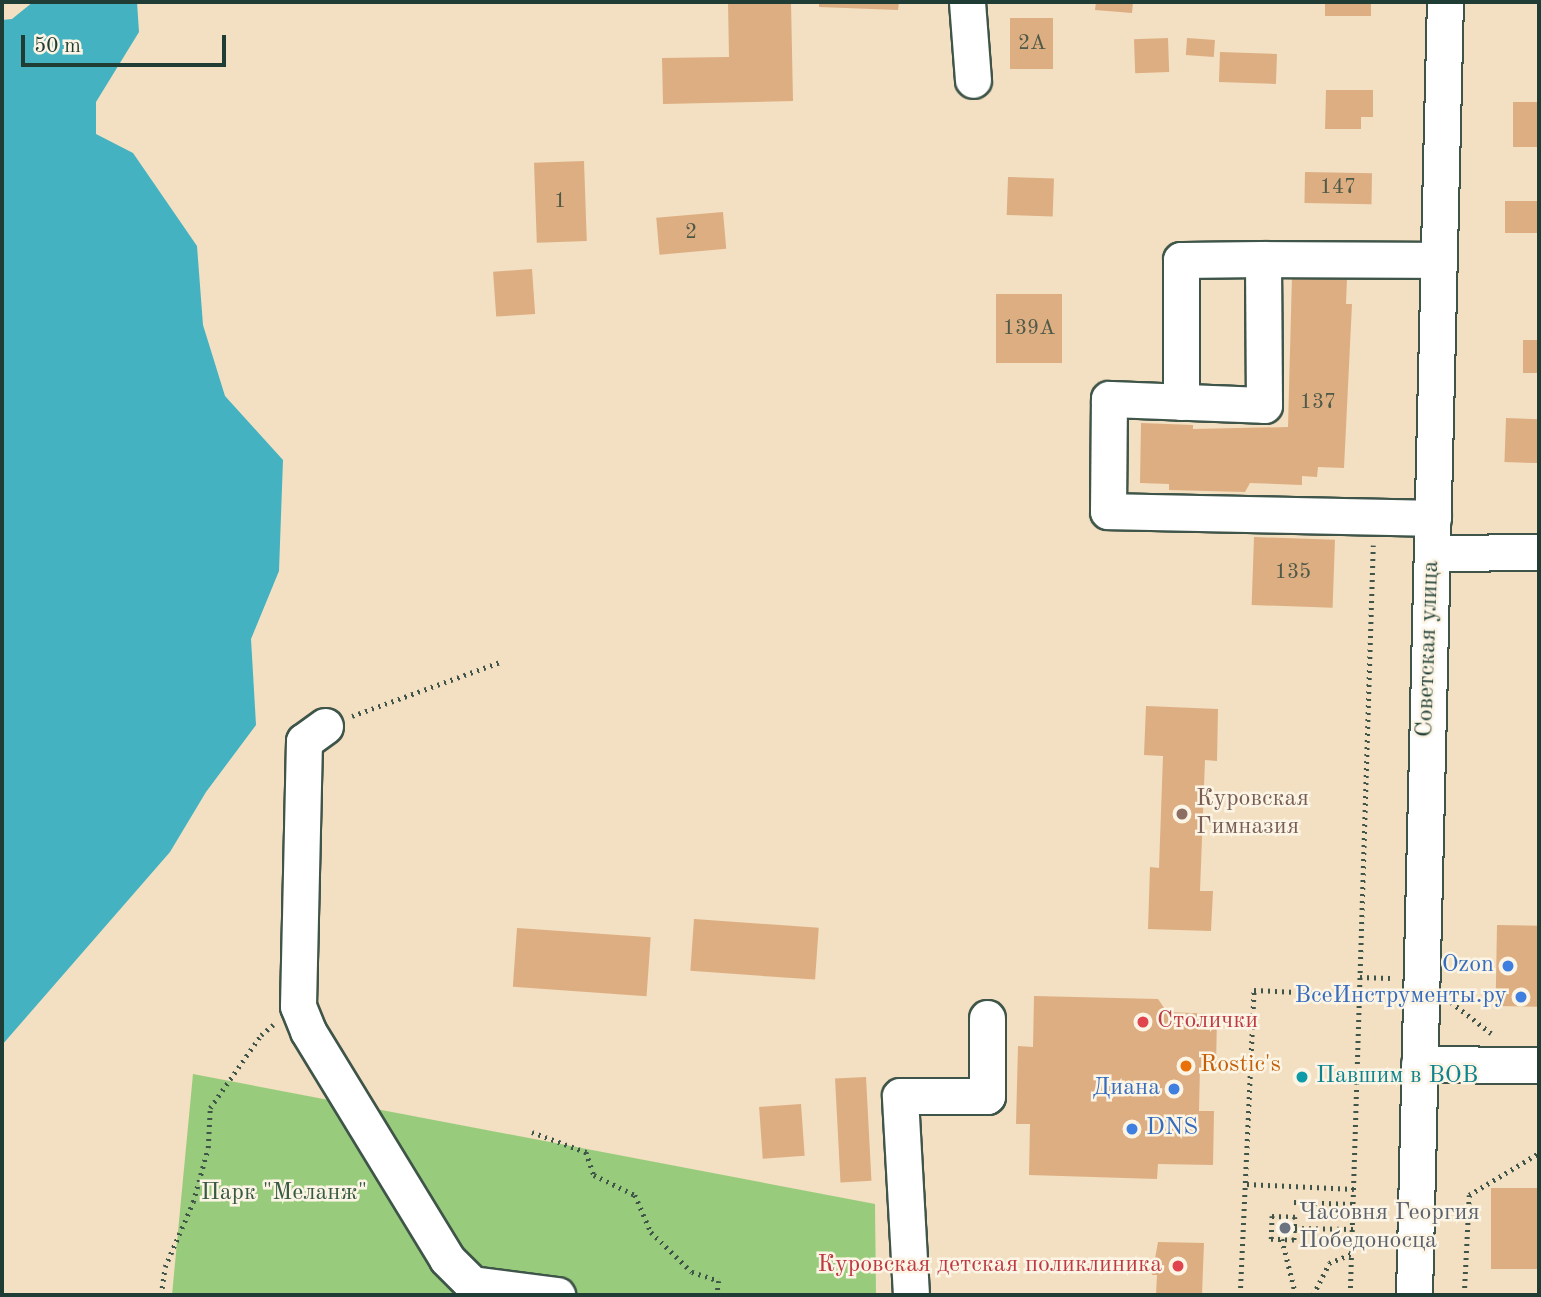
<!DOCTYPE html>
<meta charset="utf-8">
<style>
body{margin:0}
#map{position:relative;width:1541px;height:1297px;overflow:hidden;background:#f3dfc1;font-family:"Old Standard TT",serif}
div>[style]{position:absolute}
.green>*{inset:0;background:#98cc7c}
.water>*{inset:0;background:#44b2c0}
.building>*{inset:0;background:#ddae82;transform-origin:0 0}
.path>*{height:4.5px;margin-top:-2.25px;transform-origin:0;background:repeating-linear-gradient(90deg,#3f5549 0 2px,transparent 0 7px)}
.roads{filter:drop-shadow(2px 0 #3f5549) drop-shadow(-2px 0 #3f5549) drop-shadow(0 2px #3f5549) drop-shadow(0 -2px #3f5549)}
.minor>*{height:35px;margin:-17.5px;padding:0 17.5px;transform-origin:17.5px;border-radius:17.5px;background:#fff}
.dots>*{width:19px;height:19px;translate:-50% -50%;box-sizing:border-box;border:4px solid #fcf5e5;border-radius:50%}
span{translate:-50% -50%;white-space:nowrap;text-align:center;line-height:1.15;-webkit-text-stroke:5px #fcf5e5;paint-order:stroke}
.number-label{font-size:21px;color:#4e5948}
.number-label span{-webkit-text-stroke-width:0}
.street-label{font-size:24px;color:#1f3d34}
.education-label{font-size:24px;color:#785e54}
.left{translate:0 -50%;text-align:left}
.shop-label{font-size:24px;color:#366cbe}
.right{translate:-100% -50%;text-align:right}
.health-label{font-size:24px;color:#be3a42}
.food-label{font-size:24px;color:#c56008}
.culture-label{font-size:24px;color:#0d838f}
.park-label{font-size:24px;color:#375a42}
.worship-label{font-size:24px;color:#5b616d}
.frame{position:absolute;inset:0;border:4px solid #1f3d34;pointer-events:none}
.scale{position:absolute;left:21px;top:35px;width:205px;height:32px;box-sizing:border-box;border:4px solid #1f3d34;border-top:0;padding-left:9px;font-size:21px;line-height:24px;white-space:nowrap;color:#1f3d34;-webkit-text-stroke:5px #fcf5e5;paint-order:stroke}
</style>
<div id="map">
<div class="green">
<i style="clip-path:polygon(193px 1074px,875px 1204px,876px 1295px,172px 1295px)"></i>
</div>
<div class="water">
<i style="clip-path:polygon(33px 2px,137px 2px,139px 32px,96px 102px,96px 134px,133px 153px,197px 246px,203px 325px,225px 396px,283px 460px,279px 571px,251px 639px,256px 725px,206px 792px,170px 852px,2px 1045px,2px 20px,12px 19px)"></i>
</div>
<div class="building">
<i style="clip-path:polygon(728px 2px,791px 2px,793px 101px,663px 104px,662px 58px,729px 57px)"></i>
<i style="clip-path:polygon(819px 2px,899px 2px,898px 10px,819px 7px)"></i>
<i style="clip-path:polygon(1096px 2px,1133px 2px,1132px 13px,1095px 10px)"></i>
<i style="left:1325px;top:2px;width:46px;height:14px"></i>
<i style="left:1010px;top:18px;width:43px;height:51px"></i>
<i style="left:1168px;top:38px;width:34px;height:34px;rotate:88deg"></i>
<i style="left:1187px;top:38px;width:28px;height:17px;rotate:4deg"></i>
<i style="left:1220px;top:52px;width:57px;height:30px;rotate:2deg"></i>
<i style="clip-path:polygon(1326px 90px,1373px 90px,1373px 117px,1361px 117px,1361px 129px,1325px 129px)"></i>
<i style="left:1513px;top:102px;width:26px;height:45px"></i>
<i style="left:584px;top:161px;width:80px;height:50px;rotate:88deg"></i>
<i style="left:1305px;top:172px;width:67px;height:31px;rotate:1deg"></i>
<i style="left:1008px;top:177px;width:46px;height:38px;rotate:2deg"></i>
<i style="left:1505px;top:201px;width:34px;height:32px"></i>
<i style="left:723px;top:212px;width:37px;height:67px;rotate:85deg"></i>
<i style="left:532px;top:269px;width:45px;height:39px;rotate:86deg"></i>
<i style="clip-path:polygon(1292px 276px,1347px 278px,1346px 304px,1352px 304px,1344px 468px,1318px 467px,1317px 477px,1302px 476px,1302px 485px,1250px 483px,1245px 492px,1169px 490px,1169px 484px,1140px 483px,1141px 423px,1193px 425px,1193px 429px,1288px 427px)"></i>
<i style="left:1062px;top:294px;width:69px;height:66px;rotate:90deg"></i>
<i style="left:1539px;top:340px;width:33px;height:16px;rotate:90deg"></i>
<i style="left:1506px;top:418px;width:33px;height:44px;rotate:2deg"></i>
<i style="left:1254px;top:537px;width:81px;height:68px;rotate:2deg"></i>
<i style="clip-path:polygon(1146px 706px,1218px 709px,1217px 761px,1205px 760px,1200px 891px,1213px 891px,1211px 931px,1148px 929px,1150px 867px,1159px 868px,1163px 756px,1144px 755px)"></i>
<i style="left:694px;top:919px;width:125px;height:52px;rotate:4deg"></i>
<i style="left:1497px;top:925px;width:42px;height:81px;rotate:1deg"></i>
<i style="left:517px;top:928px;width:134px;height:59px;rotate:4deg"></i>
<i style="clip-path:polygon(1034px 996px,1158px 999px,1167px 1012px,1217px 1014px,1216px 1069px,1200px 1068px,1199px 1111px,1214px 1111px,1213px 1165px,1158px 1164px,1157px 1179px,1029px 1175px,1030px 1124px,1016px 1124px,1018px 1046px,1033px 1047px)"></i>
<i style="left:866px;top:1077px;width:104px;height:31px;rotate:87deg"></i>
<i style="left:801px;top:1104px;width:52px;height:42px;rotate:86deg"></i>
<i style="left:1491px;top:1188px;width:48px;height:81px"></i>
<i style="left:1290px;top:1222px;width:11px;height:10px;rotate:90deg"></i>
<i style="clip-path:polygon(1158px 1242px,1204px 1243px,1202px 1295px,1156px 1295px,1157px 1275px,1152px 1275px)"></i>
</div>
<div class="path">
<i style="left:352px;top:716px;width:158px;rotate:-20deg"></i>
<i style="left:1360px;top:977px;width:30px;rotate:2deg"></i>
<i style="left:1451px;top:1002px;width:51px;rotate:37.8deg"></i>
<i style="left:532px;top:1132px;width:58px;rotate:20.3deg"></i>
<i style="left:586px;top:1152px;width:24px;rotate:71deg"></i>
<i style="left:594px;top:1175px;width:46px;rotate:26deg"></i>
<i style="left:635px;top:1195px;width:40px;rotate:66.6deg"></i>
<i style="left:651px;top:1232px;width:57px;rotate:44.3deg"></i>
<i style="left:692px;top:1272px;width:28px;rotate:18deg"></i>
<i style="left:719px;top:1281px;width:14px;rotate:98deg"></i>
<i style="left:1247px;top:1184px;width:107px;rotate:2.7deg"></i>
<i style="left:1294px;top:1202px;width:59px;rotate:1.9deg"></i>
<i style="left:1272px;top:1216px;width:23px;rotate:2deg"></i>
<i style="left:1295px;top:1217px;width:23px;rotate:92deg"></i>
<i style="left:1294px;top:1240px;width:23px;rotate:-178deg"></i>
<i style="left:1271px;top:1239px;width:23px;rotate:-88deg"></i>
<i style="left:1295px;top:1228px;width:59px;rotate:1deg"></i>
<i style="left:1282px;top:1239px;width:58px;rotate:76deg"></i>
<i style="left:161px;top:1295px;width:28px;rotate:-82deg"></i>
<i style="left:165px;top:1267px;width:71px;rotate:-66.7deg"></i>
<i style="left:193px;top:1202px;width:56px;rotate:-74.5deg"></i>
<i style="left:208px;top:1148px;width:40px;rotate:-87.1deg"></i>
<i style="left:210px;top:1108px;width:89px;rotate:-55.1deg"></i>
<i style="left:261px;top:1035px;width:16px;rotate:-40deg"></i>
<i style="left:1240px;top:1295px;width:305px;rotate:-87.4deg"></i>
<i style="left:1254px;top:990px;width:106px;rotate:2.7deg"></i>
<i style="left:1313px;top:1295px;width:36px;rotate:-63deg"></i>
<i style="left:1329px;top:1263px;width:24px;rotate:-22deg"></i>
<i style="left:1350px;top:1295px;width:750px;rotate:-88.24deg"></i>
<i style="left:1464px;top:1295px;width:100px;rotate:-87.1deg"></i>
<i style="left:1469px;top:1195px;width:82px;rotate:-31deg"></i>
</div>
<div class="roads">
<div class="minor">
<i style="left:967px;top:2px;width:78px;rotate:85.6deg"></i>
<i style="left:1181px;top:402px;width:142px;rotate:-90deg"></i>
<i style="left:1181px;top:260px;width:82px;rotate:-0.7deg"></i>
<i style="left:1433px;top:518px;width:325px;rotate:-178.8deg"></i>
<i style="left:1108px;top:511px;width:112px;rotate:-89.5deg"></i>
<i style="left:1109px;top:399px;width:155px;rotate:2.2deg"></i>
<i style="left:1264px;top:405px;width:146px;rotate:-90.4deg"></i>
<i style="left:1263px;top:259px;width:176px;rotate:0.3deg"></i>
<i style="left:1432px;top:553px;width:107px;rotate:-0.5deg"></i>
<i style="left:325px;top:726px;width:26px;rotate:144deg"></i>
<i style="left:304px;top:741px;width:265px;rotate:91.3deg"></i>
<i style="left:298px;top:1006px;width:27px;rotate:68deg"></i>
<i style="left:308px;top:1031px;width:267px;rotate:58.6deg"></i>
<i style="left:447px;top:1259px;width:35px;rotate:45deg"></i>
<i style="left:472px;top:1284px;width:86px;rotate:7.4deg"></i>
<i style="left:1419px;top:1064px;width:120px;rotate:0.5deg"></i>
<i style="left:911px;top:1295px;width:199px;rotate:-93.2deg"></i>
<i style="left:900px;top:1096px;width:87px"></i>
<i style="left:987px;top:1096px;width:78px;rotate:-90deg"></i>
<i style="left:1414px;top:1295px;width:1293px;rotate:-88.63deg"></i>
</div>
</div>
<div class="dots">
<i style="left:1182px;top:814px;background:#8d6e63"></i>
<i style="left:1508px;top:966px;background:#3f7fe0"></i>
<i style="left:1521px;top:997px;background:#3f7fe0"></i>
<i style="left:1143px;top:1022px;background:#e0444e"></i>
<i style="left:1186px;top:1066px;background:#e8710a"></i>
<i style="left:1302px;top:1077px;background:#0f9aa8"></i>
<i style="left:1174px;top:1089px;background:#3f7fe0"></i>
<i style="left:1132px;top:1129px;background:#3f7fe0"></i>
<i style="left:1285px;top:1228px;background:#6b7280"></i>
<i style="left:1178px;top:1266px;background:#e0444e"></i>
</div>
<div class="number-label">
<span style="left:1032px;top:44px">2А</span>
<span style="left:1338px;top:188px">147</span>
<span style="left:560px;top:202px">1</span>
<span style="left:691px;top:233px">2</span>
<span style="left:1029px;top:329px">139А</span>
<span style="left:1318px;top:403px">137</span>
<span style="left:1293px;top:573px">135</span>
</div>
<div class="street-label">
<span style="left:1429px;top:649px;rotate:-88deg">Советская улица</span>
</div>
<div class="education-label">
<span class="left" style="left:1196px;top:814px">Куровская<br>Гимназия</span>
</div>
<div class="shop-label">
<span class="right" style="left:1494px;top:966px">Ozon</span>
<span class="right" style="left:1507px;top:997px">ВсеИнструменты.ру</span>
<span class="right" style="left:1160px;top:1089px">Диана</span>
<span class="left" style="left:1146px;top:1129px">DNS</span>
</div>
<div class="health-label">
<span class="left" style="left:1157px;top:1022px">Столички</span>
<span class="right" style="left:1162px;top:1266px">Куровская детская поликлиника</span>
</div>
<div class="food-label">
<span class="left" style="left:1200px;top:1066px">Rostic's</span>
</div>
<div class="culture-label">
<span class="left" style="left:1316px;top:1077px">Павшим в ВОВ</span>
</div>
<div class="park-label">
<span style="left:284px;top:1194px">Парк "Меланж"</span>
</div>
<div class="worship-label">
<span class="left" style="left:1299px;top:1228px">Часовня Георгия<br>Победоносца</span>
</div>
<div class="frame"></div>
<div class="scale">50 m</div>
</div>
